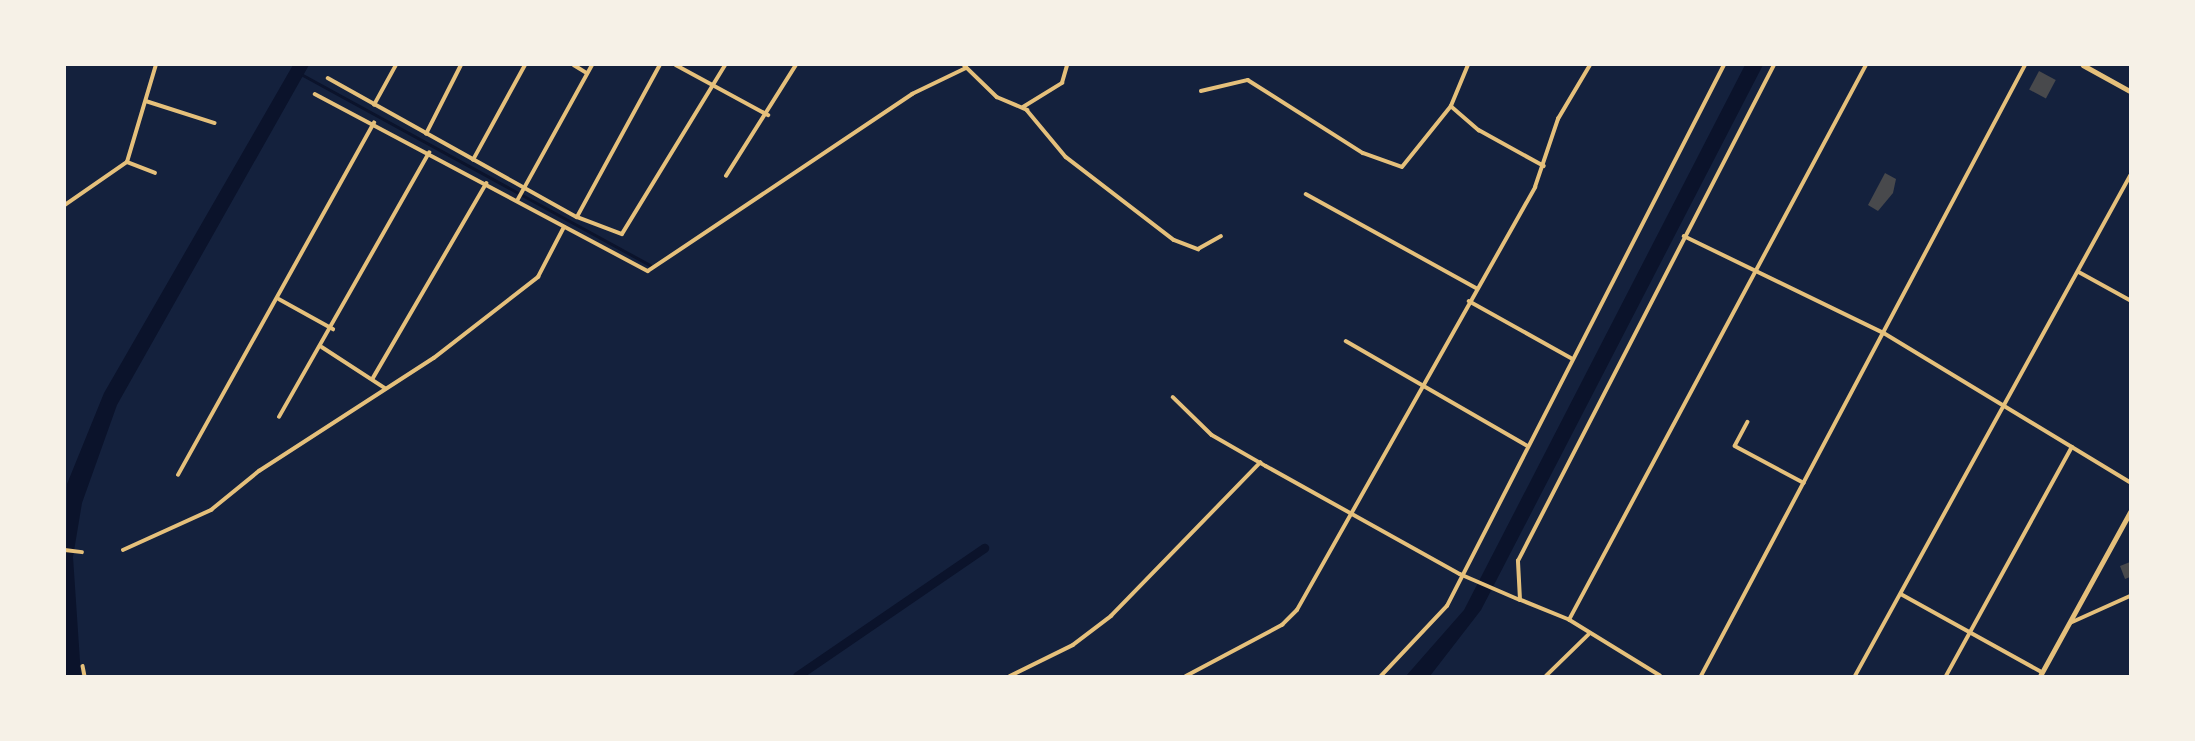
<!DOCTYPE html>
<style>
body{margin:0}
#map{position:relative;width:2195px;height:741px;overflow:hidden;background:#14213d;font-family:Manrope,sans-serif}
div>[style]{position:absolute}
.water>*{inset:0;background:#0b132b}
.stream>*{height:2.5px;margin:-1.25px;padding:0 1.25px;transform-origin:1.25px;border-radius:1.25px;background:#0b132b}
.canal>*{height:9px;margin:-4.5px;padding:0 4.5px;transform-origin:4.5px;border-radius:4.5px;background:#0b132b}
.building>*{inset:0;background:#48494c;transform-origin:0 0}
.minor>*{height:3.5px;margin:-1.75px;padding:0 1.75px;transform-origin:1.75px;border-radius:1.75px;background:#e5c07b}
.tertiary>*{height:4.5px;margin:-2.25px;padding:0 2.25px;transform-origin:2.25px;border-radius:2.25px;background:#e5c07b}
span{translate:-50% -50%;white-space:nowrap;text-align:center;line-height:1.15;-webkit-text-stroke:5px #f6f1e7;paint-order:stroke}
.frame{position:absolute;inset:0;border:66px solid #f6f1e7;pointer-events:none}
</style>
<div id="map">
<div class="water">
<i style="clip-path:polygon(293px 65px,309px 65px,117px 405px,82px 503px,73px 557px,81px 676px,65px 676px,67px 484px,104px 393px)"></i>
<i style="clip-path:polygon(1745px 65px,1763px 65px,1481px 610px,1430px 676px,1406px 676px,1464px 610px)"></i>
</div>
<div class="stream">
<i style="left:303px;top:75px;width:396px;rotate:28.7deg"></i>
</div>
<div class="canal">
<i style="left:797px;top:676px;width:227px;rotate:-34.4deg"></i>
</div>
<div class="building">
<i style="left:2039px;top:71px;width:19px;height:21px;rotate:28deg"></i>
<i style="clip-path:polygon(1885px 173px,1896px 179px,1893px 193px,1878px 211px,1868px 205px)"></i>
<i style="clip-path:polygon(2130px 562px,2130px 577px,2125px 579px,2120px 566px)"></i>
</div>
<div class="minor">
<i style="left:574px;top:65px;width:15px;rotate:32deg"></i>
<i style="left:676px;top:65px;width:105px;rotate:28.5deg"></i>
<i style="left:964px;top:65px;width:46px;rotate:44.1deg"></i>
<i style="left:997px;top:97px;width:33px;rotate:23deg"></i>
<i style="left:1027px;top:110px;width:61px;rotate:50.3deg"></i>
<i style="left:1066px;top:157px;width:136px;rotate:37.5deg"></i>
<i style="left:1174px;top:240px;width:26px;rotate:21deg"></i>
<i style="left:1198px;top:249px;width:26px;rotate:-29deg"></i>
<i style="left:328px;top:78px;width:285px;rotate:29.2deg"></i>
<i style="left:577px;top:217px;width:48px;rotate:20.7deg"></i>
<i style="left:622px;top:234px;width:198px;rotate:-58.6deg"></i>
<i style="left:1201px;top:91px;width:48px;rotate:-13.2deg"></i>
<i style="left:1248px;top:80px;width:136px;rotate:32.4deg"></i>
<i style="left:1363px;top:153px;width:41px;rotate:19.7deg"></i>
<i style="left:1402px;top:167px;width:78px;rotate:-51.2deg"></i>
<i style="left:1451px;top:106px;width:44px;rotate:-67.5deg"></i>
<i style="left:315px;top:94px;width:377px;rotate:28deg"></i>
<i style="left:648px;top:271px;width:318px;rotate:-33.8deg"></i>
<i style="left:912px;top:94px;width:60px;rotate:-25.7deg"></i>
<i style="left:146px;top:101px;width:72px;rotate:17.7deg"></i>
<i style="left:374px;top:105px;width:46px;rotate:-61.2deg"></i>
<i style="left:1451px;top:106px;width:37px;rotate:41deg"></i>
<i style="left:1479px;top:130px;width:74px;rotate:29deg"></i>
<i style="left:1023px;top:107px;width:46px;rotate:-31.6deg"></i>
<i style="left:1062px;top:83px;width:19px;rotate:-74deg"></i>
<i style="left:426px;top:134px;width:77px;rotate:-63.1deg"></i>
<i style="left:473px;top:160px;width:108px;rotate:-61.3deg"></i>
<i style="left:127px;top:162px;width:30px;rotate:21deg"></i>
<i style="left:726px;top:176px;width:131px;rotate:-57.8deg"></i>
<i style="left:1306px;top:194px;width:194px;rotate:28.9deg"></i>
<i style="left:517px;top:201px;width:155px;rotate:-61.1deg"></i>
<i style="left:65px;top:205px;width:75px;rotate:-34.7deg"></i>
<i style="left:127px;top:162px;width:101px;rotate:-73.4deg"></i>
<i style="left:577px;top:217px;width:173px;rotate:-61.4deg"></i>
<i style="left:1684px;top:236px;width:222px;rotate:25.9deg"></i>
<i style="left:1884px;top:333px;width:288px;rotate:31.2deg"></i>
<i style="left:2079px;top:272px;width:58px;rotate:28.8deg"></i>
<i style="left:279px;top:299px;width:62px;rotate:29.1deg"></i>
<i style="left:1469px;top:301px;width:117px;rotate:29.2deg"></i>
<i style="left:1346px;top:341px;width:208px;rotate:30deg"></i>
<i style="left:322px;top:347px;width:75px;rotate:33.1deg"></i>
<i style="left:373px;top:378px;width:225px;rotate:-59.8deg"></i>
<i style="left:1173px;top:397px;width:54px;rotate:44.3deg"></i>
<i style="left:1212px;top:435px;width:62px;rotate:29.9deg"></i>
<i style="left:1266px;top:466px;width:222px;rotate:29.1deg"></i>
<i style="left:1460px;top:574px;width:65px;rotate:23.4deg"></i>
<i style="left:279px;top:417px;width:304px;rotate:-60.4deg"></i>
<i style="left:1748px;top:422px;width:27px;rotate:118deg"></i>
<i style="left:1735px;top:446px;width:78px;rotate:28.2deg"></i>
<i style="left:178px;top:475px;width:403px;rotate:-60.9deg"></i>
<i style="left:65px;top:550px;width:17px;rotate:7deg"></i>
<i style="left:123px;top:550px;width:97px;rotate:-24.4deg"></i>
<i style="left:211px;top:510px;width:62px;rotate:-39.1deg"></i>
<i style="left:259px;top:471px;width:208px;rotate:-32.9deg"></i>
<i style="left:434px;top:358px;width:132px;rotate:-37.9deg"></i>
<i style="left:538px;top:277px;width:56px;rotate:-62.5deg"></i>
<i style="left:1901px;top:594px;width:161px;rotate:29deg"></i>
<i style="left:1569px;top:620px;width:629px;rotate:-61.85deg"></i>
<i style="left:2070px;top:623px;width:66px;rotate:-24.2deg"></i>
<i style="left:83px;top:666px;width:10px;rotate:79deg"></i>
<i style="left:1010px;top:676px;width:70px;rotate:-26.2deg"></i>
<i style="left:1073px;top:645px;width:48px;rotate:-37.3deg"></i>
<i style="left:1111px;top:616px;width:214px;rotate:-45.8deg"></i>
<i style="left:1186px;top:676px;width:109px;rotate:-28deg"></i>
<i style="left:1282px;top:625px;width:21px;rotate:-45deg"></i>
<i style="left:1297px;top:610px;width:485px;rotate:-60.6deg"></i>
<i style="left:1535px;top:187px;width:72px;rotate:-71.3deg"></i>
<i style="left:1558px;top:119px;width:63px;rotate:-59.3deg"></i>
<i style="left:1381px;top:676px;width:96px;rotate:-46.7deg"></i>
<i style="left:1447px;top:606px;width:608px;rotate:-62.89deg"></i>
<i style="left:1546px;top:676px;width:59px;rotate:-44.3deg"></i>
<i style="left:1660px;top:676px;width:107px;rotate:-148.4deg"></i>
<i style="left:1569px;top:620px;width:53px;rotate:-157.8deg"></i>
<i style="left:1520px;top:600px;width:39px;rotate:-93deg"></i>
<i style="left:1518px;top:561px;width:558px;rotate:-62.7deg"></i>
<i style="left:1701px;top:676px;width:692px;rotate:-62.06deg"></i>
<i style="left:1855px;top:676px;width:571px;rotate:-61.19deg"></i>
<i style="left:1946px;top:676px;width:261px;rotate:-61.2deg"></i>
</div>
<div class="tertiary">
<i style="left:2083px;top:65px;width:54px;rotate:29deg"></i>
<i style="left:2040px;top:676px;width:187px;rotate:-61.2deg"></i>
</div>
<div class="frame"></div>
</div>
